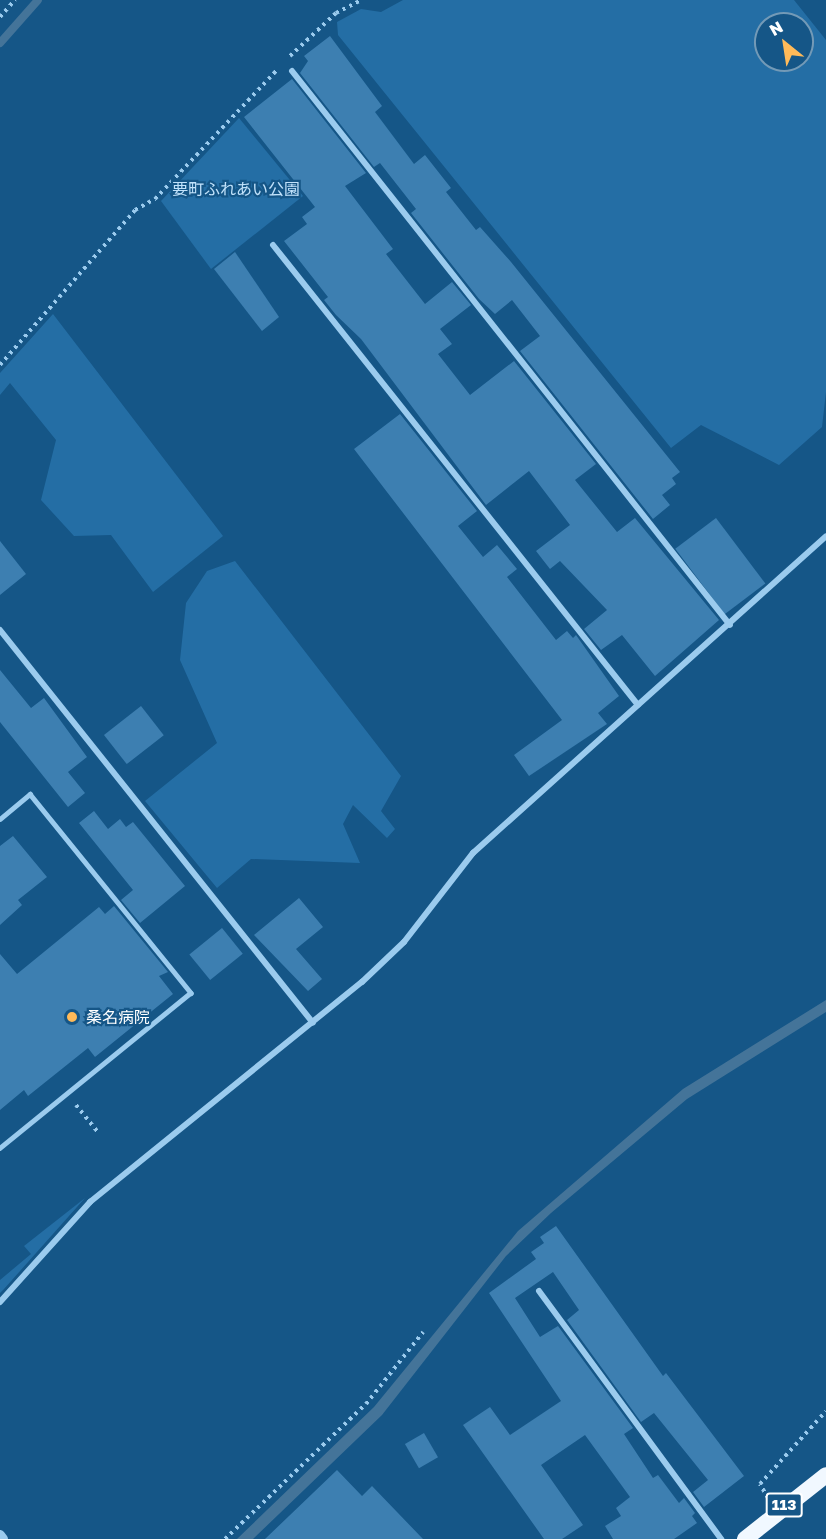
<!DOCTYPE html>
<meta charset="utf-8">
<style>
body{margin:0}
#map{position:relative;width:826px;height:1539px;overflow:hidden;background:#155687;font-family:"Golos Text","Noto Sans JP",sans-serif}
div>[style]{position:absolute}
.green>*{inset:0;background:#246ea5}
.water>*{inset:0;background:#447499}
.stream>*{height:8px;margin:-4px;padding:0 4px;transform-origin:4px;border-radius:4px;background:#447499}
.building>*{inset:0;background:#3d7fb1;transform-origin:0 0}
.path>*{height:4px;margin-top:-2px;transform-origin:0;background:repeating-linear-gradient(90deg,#9bcbee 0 3px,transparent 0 7.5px)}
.service>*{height:4.5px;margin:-2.25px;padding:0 2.25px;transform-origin:2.25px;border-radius:2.25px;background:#9bcbee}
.minor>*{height:6px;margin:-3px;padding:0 3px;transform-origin:3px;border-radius:3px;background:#9bcbee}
.tertiary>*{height:10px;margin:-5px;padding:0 5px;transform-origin:5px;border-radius:5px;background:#9bcbee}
.trunk>*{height:16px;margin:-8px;padding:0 8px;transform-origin:8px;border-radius:8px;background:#f1f8ff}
.dots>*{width:16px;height:16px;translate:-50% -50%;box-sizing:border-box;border:3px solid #155687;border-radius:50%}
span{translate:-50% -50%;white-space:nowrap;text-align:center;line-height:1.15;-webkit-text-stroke:4.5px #155687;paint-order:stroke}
.shield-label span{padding:2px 4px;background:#155687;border:2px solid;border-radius:4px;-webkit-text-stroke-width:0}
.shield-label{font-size:15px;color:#fff;font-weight:700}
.park-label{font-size:16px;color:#c1e2fb}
.poi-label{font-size:16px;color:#fff}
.left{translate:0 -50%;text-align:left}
.north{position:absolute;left:754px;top:12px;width:60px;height:60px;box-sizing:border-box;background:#155687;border:2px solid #739ab7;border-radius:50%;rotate:330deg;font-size:16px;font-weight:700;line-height:24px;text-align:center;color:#fff}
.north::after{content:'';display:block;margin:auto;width:21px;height:27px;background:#ffba59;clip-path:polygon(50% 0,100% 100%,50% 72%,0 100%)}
</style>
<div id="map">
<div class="green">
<i style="clip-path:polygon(evenodd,403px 0,794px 0,826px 40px,826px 392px,822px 427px,779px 465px,701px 425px,671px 448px,338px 35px,337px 22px,361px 9px,381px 12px,403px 0,766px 24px,802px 24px,802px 60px,766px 60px,766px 24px)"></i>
<i style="clip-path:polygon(239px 118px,303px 196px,211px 269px,161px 201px)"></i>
<i style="clip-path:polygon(53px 314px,223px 536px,153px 592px,111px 535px,74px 536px,41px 500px,56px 440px,10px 383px,0 395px,0 373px)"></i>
<i style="clip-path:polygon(235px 561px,401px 776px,381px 811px,395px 829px,387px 838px,353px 805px,343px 824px,360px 863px,251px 859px,217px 888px,145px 801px,217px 743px,180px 660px,186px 603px,207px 571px)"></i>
<i style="clip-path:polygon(85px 1198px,4px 1289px,0 1293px,0 1280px,31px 1254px,24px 1246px)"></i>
</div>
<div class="water">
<i style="clip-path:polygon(826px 1000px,826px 1012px,687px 1099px,551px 1213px,506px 1256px,382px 1415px,253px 1539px,237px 1539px,374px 1407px,518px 1231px,683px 1089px)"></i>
</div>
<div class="stream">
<i style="left:0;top:43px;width:57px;rotate:-48.5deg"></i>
</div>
<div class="building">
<i style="clip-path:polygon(330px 36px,382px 106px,375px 112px,414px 164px,425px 155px,451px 188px,446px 192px,476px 230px,480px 227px,511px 262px,680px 472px,672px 478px,676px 484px,662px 495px,670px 505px,653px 519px,520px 351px,540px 336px,512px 300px,495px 314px,479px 299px,411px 213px,416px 209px,380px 163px,374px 167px,300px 73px,308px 61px,304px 56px)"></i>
<i style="clip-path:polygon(292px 79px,366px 173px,345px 186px,393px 249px,386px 254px,425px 304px,452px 282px,471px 305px,440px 329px,452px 344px,438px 354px,470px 395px,514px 361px,596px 464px,575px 480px,617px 532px,635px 518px,719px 620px,655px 676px,622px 635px,601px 650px,584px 629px,607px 610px,560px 561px,550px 569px,536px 551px,570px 525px,529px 471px,486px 505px,361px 339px,336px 315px,324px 300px,328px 297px,284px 241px,307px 224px,302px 217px,315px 207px,244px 117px)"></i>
<i style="clip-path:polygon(235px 252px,279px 317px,262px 331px,214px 269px)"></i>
<i style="clip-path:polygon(400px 414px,477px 511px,458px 526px,483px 557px,497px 545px,517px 569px,507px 577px,556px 640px,567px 631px,573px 638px,576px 635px,619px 696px,598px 713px,607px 724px,529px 776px,514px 755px,562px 720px,354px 449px)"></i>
<i style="left:716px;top:518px;width:82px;height:51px;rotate:53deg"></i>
<i style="clip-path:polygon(0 541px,26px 574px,0 595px)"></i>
<i style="clip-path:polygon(0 670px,31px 708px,44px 698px,87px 757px,68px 772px,85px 793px,68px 807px,0 722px)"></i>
<i style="left:141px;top:706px;width:37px;height:47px;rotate:52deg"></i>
<i style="clip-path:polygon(94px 811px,108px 829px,120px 819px,126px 827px,133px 822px,185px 886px,140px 923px,121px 900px,133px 890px,79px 823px)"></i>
<i style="clip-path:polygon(13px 836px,47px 877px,18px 900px,22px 905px,0 925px,0 846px)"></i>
<i style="clip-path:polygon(299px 898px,323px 927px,296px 949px,322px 979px,308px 991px,254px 935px)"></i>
<i style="clip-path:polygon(114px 906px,168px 972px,159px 976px,173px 994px,95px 1057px,88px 1048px,28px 1096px,24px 1090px,0 1110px,0 954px,17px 974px,99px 907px,105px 914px)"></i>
<i style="left:222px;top:928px;width:33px;height:42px;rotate:51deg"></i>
<i style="clip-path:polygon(556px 1226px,663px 1376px,666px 1373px,744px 1476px,704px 1507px,693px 1492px,708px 1480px,654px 1413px,641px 1422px,567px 1320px,579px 1310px,553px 1272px,515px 1298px,540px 1337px,558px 1326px,633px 1428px,624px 1434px,653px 1478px,658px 1475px,679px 1503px,684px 1498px,695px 1513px,692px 1516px,697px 1523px,674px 1539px,613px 1539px,605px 1526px,621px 1516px,616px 1508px,630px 1497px,585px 1435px,541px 1465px,583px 1525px,562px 1539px,544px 1539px,463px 1425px,490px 1407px,510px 1435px,561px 1401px,489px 1293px,536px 1259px,531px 1252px,544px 1243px,540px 1237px)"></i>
<i style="left:424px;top:1433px;width:28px;height:22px;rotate:60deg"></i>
<i style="clip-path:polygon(337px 1470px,362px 1496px,372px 1486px,423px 1539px,265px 1539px)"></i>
</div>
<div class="path">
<i style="left:0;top:17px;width:23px;rotate:-49deg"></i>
<i style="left:290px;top:56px;width:63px;rotate:-43.1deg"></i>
<i style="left:336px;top:13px;width:29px;rotate:-27deg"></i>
<i style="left:0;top:365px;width:206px;rotate:-48.9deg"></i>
<i style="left:135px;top:210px;width:23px;rotate:-29deg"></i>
<i style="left:155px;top:199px;width:178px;rotate:-46.6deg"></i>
<i style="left:76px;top:1105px;width:35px;rotate:51deg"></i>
<i style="left:768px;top:1498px;width:16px;rotate:-120deg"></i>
<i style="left:760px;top:1484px;width:98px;rotate:-47.9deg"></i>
<i style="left:225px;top:1539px;width:195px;rotate:-43.8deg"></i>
<i style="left:366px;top:1404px;width:92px;rotate:-51.6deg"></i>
</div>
<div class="service">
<i style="left:0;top:819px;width:39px;rotate:-40deg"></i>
<i style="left:30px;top:794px;width:256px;rotate:51deg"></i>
<i style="left:191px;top:993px;width:246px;rotate:140.9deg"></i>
</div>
<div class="minor">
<i style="left:292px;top:71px;width:706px;rotate:51.67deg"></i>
<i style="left:273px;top:245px;width:587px;rotate:51.57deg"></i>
<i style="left:0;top:630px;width:502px;rotate:51.46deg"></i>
<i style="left:539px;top:1291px;width:308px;rotate:53.7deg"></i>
<i style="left:0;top:1302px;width:135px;rotate:-48deg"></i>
<i style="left:90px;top:1202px;width:350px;rotate:-39deg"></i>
<i style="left:362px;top:982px;width:58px;rotate:-43.6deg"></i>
<i style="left:404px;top:942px;width:113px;rotate:-52.2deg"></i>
<i style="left:473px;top:853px;width:474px;rotate:-41.9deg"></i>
</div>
<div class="tertiary">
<i style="left:0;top:1535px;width:5px;rotate:53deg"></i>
</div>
<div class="trunk">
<i style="left:745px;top:1539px;width:103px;rotate:-38.3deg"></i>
</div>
<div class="dots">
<i style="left:72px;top:1017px;background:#ffba59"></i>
</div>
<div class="shield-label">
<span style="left:784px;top:1505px">113</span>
</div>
<div class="park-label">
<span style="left:236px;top:189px">要町ふれあい公園</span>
</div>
<div class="poi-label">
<span class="left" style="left:86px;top:1017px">桑名病院</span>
</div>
<div class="north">N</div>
</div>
